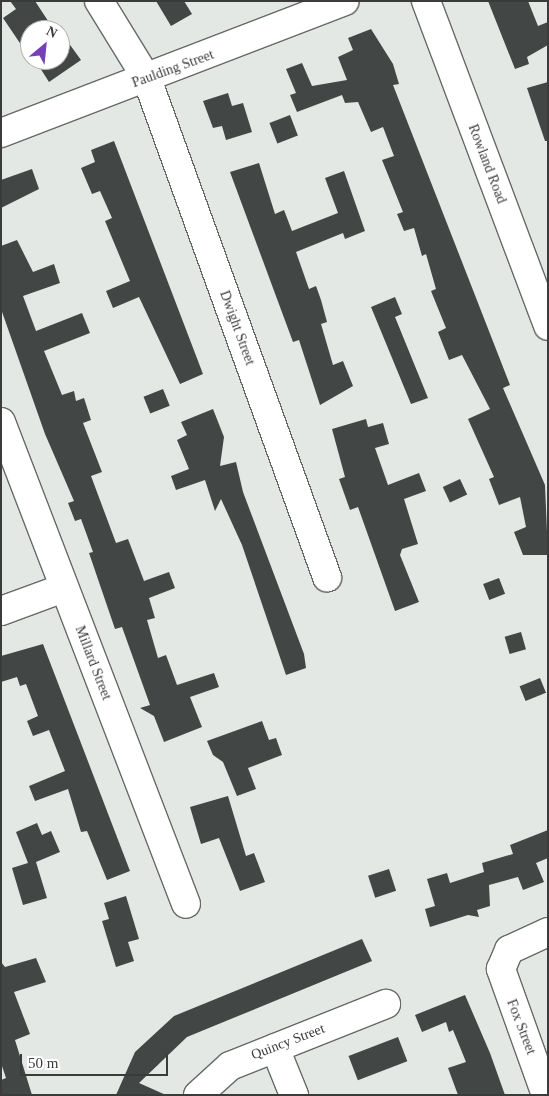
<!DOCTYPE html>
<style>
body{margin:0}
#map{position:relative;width:549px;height:1096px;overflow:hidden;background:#e4e8e4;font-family:"Times New Roman",serif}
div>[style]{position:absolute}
.building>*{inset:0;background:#424645;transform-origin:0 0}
.roads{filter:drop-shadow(1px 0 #676a67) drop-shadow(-1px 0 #676a67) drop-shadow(0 1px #676a67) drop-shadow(0 -1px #676a67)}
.minor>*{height:28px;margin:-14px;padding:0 14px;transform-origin:14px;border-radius:14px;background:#fff}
span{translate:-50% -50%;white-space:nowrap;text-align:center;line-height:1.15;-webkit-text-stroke:5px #fff;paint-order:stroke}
.street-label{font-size:14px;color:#3a3b3a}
.frame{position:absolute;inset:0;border:2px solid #3a3b3a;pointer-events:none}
.north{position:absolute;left:20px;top:20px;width:50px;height:50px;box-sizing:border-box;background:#fff;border:1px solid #b0b1b0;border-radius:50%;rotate:28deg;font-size:14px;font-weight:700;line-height:20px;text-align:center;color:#3a3b3a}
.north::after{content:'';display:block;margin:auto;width:18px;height:22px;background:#7641b7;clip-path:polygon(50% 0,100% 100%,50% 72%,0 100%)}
.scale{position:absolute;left:20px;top:1054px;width:148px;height:22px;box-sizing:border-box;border:2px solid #3a3b3a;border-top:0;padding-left:6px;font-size:15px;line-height:18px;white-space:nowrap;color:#3a3b3a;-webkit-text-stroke:4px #fff;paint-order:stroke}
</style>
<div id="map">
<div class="building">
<i style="clip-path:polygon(10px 1px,35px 1px,54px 30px,30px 30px,30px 58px,3px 18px,16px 9px)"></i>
<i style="clip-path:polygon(156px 1px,184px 1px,192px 14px,171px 26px)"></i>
<i style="clip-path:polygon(488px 1px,528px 1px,538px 26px,548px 22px,548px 45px,527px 57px,529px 64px,515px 69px)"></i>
<i style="clip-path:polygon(371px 29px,393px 64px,399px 84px,393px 85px,510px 385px,503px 388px,545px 485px,548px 555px,523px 555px,514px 532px,526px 527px,520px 497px,499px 505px,489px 479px,494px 477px,468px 419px,490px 409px,462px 355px,449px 360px,438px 332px,446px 328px,431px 291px,436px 289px,426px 254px,422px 256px,414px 228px,404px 231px,397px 214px,403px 212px,382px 160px,394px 156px,383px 127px,371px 132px,358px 102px,345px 103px,342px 95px,297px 112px,290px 95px,296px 93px,286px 69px,302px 63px,312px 86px,347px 80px,338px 57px,353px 50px,348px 38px)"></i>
<i style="clip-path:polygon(60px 31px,81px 60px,49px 82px,35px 60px,60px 60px)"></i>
<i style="clip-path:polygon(548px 82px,548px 141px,545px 141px,527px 88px)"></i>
<i style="clip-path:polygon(228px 93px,232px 106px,243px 103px,252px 132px,226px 140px,222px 126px,213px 128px,203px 101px)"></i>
<i style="left:290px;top:115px;width:22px;height:22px;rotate:69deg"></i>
<i style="clip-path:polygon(114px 141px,203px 374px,180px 384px,139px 297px,113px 308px,106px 291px,130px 281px,105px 221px,112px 218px,100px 191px,92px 194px,81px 168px,95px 162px,91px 150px)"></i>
<i style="clip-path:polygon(259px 163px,275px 214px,284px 210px,292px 231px,338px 213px,325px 178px,344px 171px,365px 231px,345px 239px,343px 233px,296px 252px,309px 289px,316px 286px,321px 300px,327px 322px,321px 324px,333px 365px,343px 361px,353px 386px,320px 405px,299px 340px,293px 342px,230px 172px)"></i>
<i style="clip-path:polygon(32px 169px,39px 189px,1px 208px,1px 180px)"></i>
<i style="clip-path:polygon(17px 240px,33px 272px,54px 264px,60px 283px,23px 296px,36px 331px,82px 313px,90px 333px,44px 351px,62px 395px,74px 391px,76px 401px,84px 398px,91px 420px,83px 423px,102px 472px,91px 476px,116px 543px,128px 539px,144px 581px,169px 572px,175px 588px,149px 598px,155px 618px,147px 620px,158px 658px,166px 655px,177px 685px,214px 673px,219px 687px,190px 697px,202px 727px,164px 742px,154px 716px,140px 708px,150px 705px,122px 627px,115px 629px,89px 553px,93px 552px,81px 519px,75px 521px,68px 503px,74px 501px,45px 434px,1px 309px,1px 246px)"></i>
<i style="clip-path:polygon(395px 297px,402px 314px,395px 317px,428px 398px,411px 404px,371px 307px)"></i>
<i style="left:163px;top:389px;width:18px;height:21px;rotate:68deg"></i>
<i style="clip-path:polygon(213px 409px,224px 437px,220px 466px,236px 462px,243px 492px,304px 654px,306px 668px,286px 675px,242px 545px,221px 499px,215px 511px,205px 480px,176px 490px,171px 476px,189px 469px,177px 440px,187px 435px,181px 422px)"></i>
<i style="clip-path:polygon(366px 419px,368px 427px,383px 423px,389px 444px,375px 448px,388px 485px,419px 473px,426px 491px,404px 499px,418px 544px,402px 549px,400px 555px,419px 602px,395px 611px,358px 507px,350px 510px,339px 479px,345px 477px,332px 429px)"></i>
<i style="left:460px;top:479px;width:17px;height:19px;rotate:65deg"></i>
<i style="left:499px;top:578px;width:17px;height:17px;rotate:69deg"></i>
<i style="left:521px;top:632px;width:18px;height:17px;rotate:74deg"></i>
<i style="clip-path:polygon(43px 644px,130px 871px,107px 880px,87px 831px,81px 832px,68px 789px,35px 801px,29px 786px,65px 771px,49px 730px,33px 736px,27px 721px,38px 716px,26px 684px,20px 686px,17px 677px,1px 682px,1px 656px)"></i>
<i style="left:540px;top:678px;width:16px;height:22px;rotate:68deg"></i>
<i style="clip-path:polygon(262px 721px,269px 740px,276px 738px,282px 755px,248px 768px,256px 789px,237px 796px,223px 762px,213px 755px,207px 741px)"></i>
<i style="clip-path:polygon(228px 796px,246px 856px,254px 853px,265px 882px,240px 891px,219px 838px,201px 844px,190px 807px)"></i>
<i style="clip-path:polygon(37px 823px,42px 835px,51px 831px,60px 852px,36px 862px,47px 898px,23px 905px,12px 868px,28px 863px,16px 832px)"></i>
<i style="clip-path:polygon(548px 830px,548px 858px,536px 863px,544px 882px,523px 890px,518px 877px,489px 885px,490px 906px,477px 910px,479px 917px,468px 915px,430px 927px,425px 909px,435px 906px,427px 879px,447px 873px,450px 883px,484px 872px,482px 863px,513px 854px,510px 845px)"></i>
<i style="left:389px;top:869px;width:23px;height:22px;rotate:72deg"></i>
<i style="clip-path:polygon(126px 896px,139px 939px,128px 942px,134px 961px,116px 967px,102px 921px,109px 919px,104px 903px)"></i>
<i style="clip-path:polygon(362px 939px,372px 961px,187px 1037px,139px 1083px,166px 1095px,116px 1095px,135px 1052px,174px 1016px)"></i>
<i style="clip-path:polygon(36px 958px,46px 982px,14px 992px,30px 1034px,15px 1040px,32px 1095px,1px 1095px,1px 1080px,6px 1078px,1px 1063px,1px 962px,5px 967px)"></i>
<i style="clip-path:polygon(465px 995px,490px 1053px,505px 1095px,458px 1095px,448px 1068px,466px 1062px,453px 1030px,449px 1032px,446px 1022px,422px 1032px,415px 1015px)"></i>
<i style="left:398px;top:1037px;width:26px;height:53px;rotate:69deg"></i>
</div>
<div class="roads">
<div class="minor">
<i style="left:99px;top:1px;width:92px;rotate:58.4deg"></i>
<i style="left:147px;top:79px;width:530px;rotate:70.13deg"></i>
<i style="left:426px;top:1px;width:347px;rotate:69.4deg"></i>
<i style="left:1px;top:133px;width:368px;rotate:-21deg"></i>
<i style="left:1px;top:422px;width:516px;rotate:69deg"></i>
<i style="left:1px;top:611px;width:67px;rotate:-20.1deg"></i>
<i style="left:275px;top:1048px;width:51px;rotate:68deg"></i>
<i style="left:198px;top:1095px;width:43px;rotate:-42.2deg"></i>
<i style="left:230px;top:1066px;width:168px;rotate:-21.7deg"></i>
<i style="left:546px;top:1095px;width:134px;rotate:-109.7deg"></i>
<i style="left:501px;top:969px;width:21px;rotate:-67deg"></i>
<i style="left:509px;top:950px;width:43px;rotate:-24.8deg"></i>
</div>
</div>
<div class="street-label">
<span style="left:173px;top:69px;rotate:-20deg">Paulding Street</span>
<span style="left:487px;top:164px;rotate:69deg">Rowland Road</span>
<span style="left:237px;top:328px;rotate:70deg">Dwight Street</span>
<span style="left:93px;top:663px;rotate:69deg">Millard Street</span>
<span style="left:521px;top:1027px;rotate:69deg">Fox Street</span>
<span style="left:288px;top:1042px;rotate:-21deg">Quincy Street</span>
</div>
<div class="frame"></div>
<div class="north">N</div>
<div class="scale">50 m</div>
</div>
